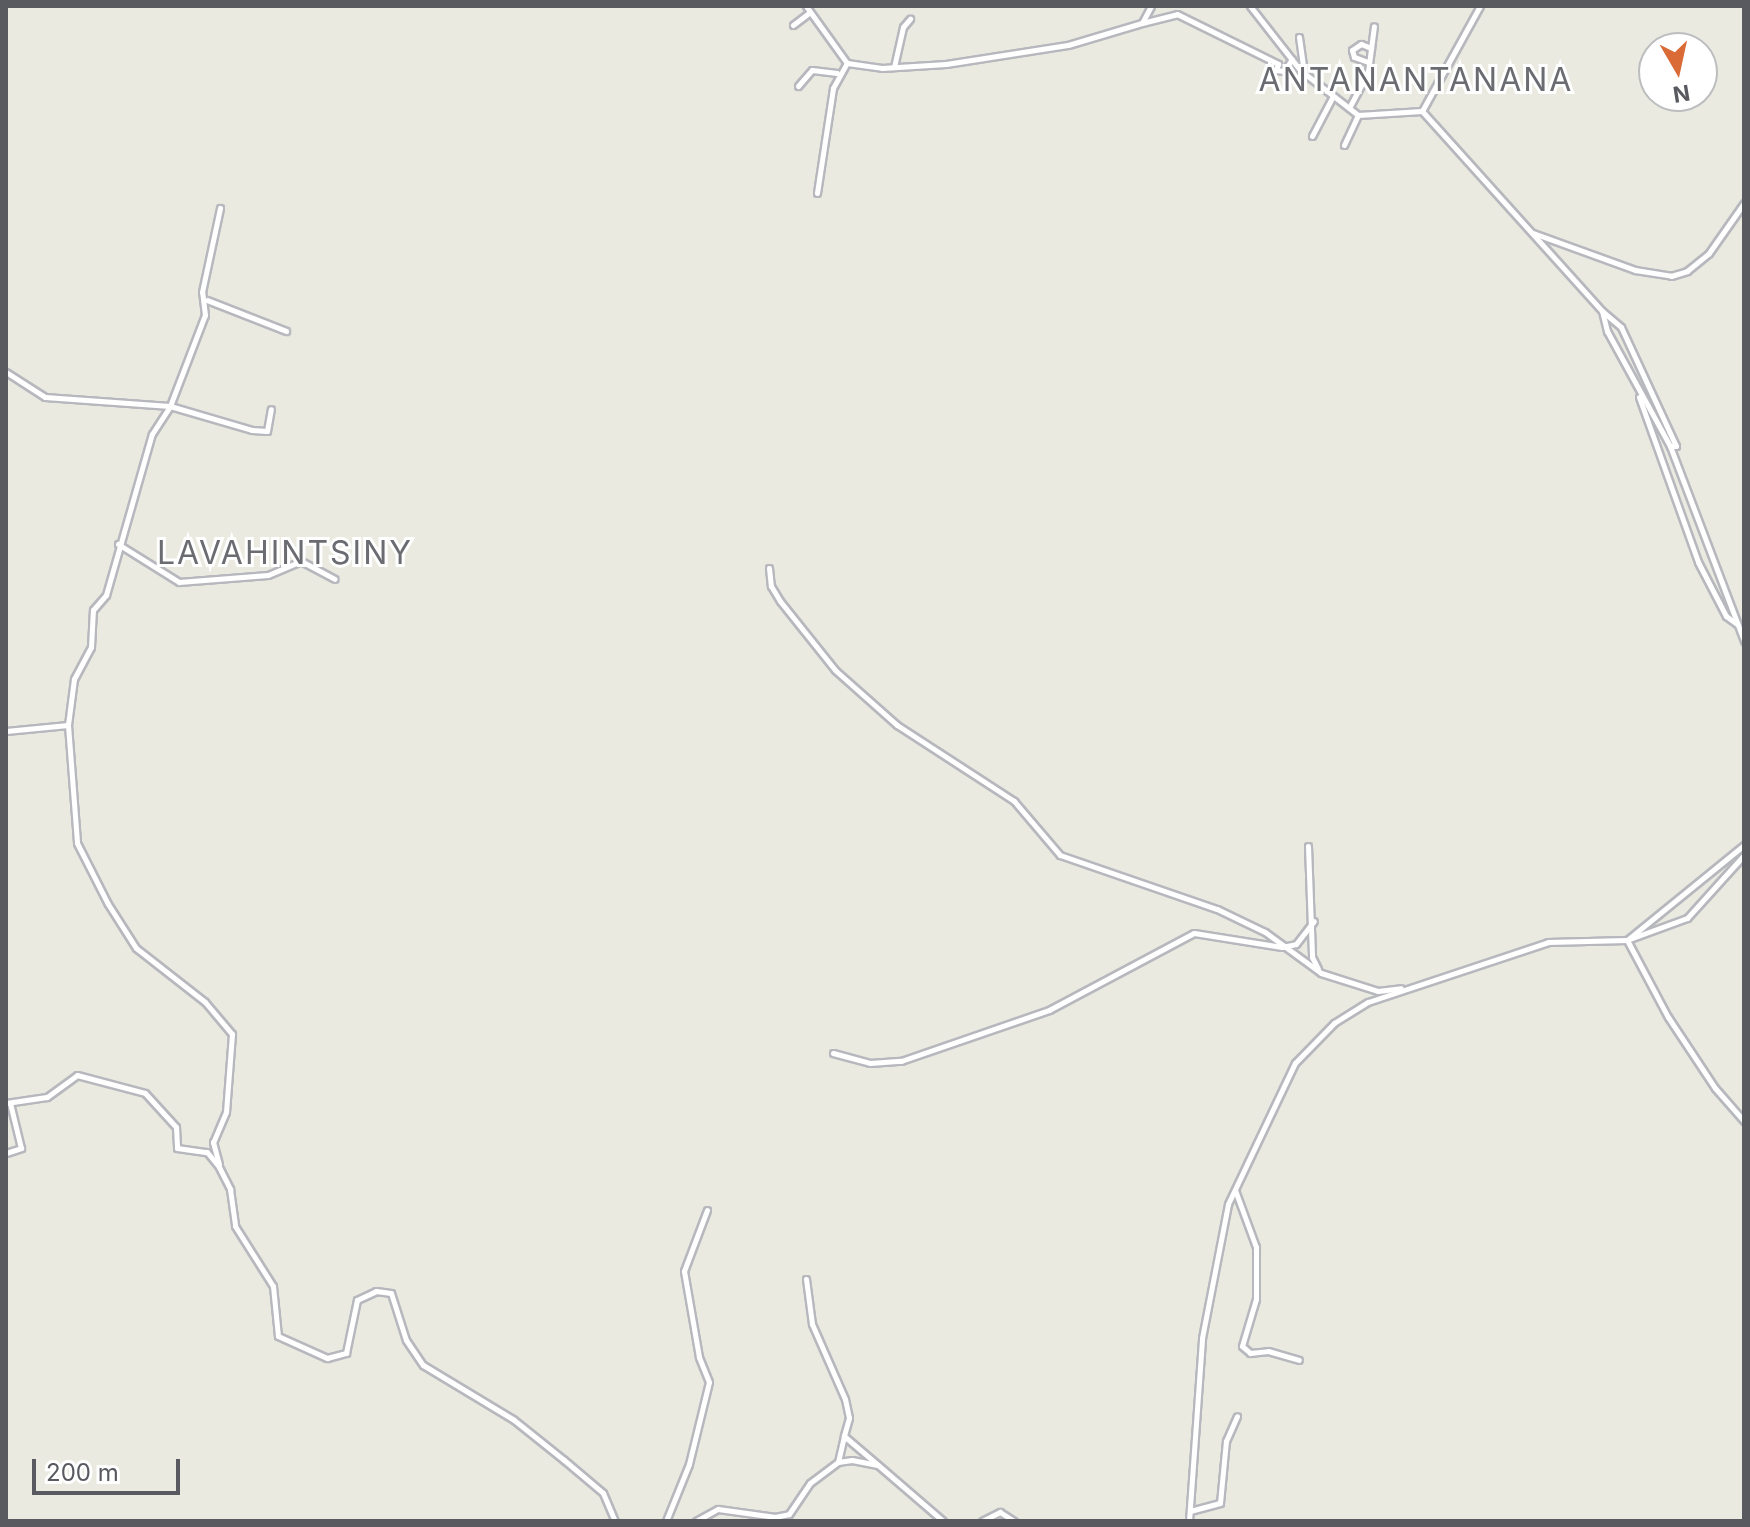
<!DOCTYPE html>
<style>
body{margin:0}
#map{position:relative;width:1750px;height:1527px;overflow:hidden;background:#eaeae0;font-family:Inter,sans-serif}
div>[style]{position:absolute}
.roads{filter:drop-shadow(2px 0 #b7b8be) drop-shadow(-2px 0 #b7b8be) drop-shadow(0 2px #b7b8be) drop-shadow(0 -2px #b7b8be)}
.minor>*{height:5px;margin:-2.5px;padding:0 2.5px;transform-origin:2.5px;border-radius:2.5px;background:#fff}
span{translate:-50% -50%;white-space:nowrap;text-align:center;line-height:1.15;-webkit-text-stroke:6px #fff;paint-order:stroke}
.quarter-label{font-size:32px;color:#6a6c71;letter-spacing:2px}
.frame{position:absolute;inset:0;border:8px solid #585a60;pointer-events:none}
.north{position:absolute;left:1638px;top:32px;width:80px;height:80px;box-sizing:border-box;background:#fff;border:2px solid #bcbdbf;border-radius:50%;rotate:171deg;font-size:22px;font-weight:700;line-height:32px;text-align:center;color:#585a60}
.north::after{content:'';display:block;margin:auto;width:28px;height:36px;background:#da6a36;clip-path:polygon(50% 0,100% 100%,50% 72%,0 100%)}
.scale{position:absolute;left:32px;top:1459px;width:148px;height:36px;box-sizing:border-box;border:4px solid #585a60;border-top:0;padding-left:10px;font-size:24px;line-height:28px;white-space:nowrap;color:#585a60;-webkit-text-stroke:6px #fff;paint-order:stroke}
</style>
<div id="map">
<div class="roads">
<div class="minor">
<i style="left:806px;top:6px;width:70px;rotate:54.3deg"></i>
<i style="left:847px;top:63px;width:35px;rotate:8deg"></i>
<i style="left:882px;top:68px;width:64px;rotate:-3.6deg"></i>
<i style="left:946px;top:64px;width:123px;rotate:-8.9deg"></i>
<i style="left:1068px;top:45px;width:77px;rotate:-16.6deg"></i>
<i style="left:1142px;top:23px;width:19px;rotate:-62deg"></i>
<i style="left:1250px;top:6px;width:81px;rotate:52deg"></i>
<i style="left:1300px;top:70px;width:73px;rotate:37.8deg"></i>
<i style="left:1358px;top:115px;width:64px;rotate:-3.6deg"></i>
<i style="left:1142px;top:23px;width:36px;rotate:-14deg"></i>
<i style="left:1177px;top:14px;width:113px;rotate:26.3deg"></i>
<i style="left:1278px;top:64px;width:6px;rotate:108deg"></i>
<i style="left:1276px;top:70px;width:8px;rotate:7deg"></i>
<i style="left:1284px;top:71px;width:14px;rotate:-56deg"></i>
<i style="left:793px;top:25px;width:21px;rotate:-37deg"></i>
<i style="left:1299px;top:37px;width:36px;rotate:82deg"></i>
<i style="left:1368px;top:62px;width:15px;rotate:-160deg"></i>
<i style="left:1354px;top:57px;width:7px;rotate:-106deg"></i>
<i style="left:1352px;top:50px;width:11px;rotate:-34deg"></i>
<i style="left:1361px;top:44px;width:11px;rotate:22deg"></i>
<i style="left:894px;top:67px;width:41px;rotate:-77.3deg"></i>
<i style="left:903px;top:27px;width:11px;rotate:-49deg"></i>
<i style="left:798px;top:86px;width:21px;rotate:-49deg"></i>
<i style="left:812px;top:70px;width:25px;rotate:7deg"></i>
<i style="left:1349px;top:108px;width:41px;rotate:-62.2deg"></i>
<i style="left:1368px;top:72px;width:46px;rotate:-82.6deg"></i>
<i style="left:1422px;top:111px;width:269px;rotate:48deg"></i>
<i style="left:1602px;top:311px;width:21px;rotate:76deg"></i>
<i style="left:1607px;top:331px;width:131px;rotate:61.3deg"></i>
<i style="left:1670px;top:446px;width:209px;rotate:69.2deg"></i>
<i style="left:1422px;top:111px;width:120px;rotate:-61.1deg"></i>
<i style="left:1312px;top:136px;width:45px;rotate:-62.3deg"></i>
<i style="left:1344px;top:145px;width:33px;rotate:-65deg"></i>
<i style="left:817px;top:193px;width:106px;rotate:-81.3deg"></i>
<i style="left:833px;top:88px;width:29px;rotate:-61deg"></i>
<i style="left:1533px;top:233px;width:109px;rotate:19.9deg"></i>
<i style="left:1635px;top:270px;width:36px;rotate:9deg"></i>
<i style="left:1671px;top:276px;width:17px;rotate:-17deg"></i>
<i style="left:1687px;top:271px;width:28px;rotate:-39deg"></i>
<i style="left:1709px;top:253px;width:61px;rotate:-55deg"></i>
<i style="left:207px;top:300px;width:85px;rotate:21.4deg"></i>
<i style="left:1602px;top:311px;width:25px;rotate:40deg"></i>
<i style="left:1621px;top:327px;width:131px;rotate:65.2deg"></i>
<i style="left:1676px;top:446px;width:6px;rotate:180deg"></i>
<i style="left:6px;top:372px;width:46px;rotate:32.7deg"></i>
<i style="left:45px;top:397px;width:125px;rotate:4.1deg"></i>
<i style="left:170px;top:406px;width:85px;rotate:16.3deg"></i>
<i style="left:252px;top:430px;width:15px;rotate:4deg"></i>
<i style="left:267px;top:431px;width:22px;rotate:-80deg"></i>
<i style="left:1639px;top:397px;width:175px;rotate:70.3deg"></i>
<i style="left:1698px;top:562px;width:61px;rotate:62.6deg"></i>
<i style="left:1726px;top:616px;width:14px;rotate:36deg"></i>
<i style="left:118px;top:544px;width:72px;rotate:31.9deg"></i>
<i style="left:179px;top:582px;width:89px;rotate:-4.5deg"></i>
<i style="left:268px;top:575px;width:36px;rotate:-23deg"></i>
<i style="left:301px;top:561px;width:38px;rotate:28deg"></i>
<i style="left:769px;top:568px;width:18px;rotate:84deg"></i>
<i style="left:771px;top:586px;width:17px;rotate:59deg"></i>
<i style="left:780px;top:601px;width:88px;rotate:51.4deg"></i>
<i style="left:835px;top:670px;width:83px;rotate:41.6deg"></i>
<i style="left:897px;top:725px;width:140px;rotate:33deg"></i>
<i style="left:1014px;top:801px;width:71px;rotate:49.6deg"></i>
<i style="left:1060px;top:855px;width:166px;rotate:19deg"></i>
<i style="left:1217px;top:909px;width:53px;rotate:25.6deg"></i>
<i style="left:1265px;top:932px;width:69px;rotate:36.2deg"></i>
<i style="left:1321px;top:973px;width:60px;rotate:17.5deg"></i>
<i style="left:1378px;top:991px;width:23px;rotate:-7deg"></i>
<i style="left:68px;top:725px;width:118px;rotate:85.6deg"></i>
<i style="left:77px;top:843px;width:68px;rotate:63.1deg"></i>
<i style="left:108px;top:904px;width:52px;rotate:57.5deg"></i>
<i style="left:136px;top:948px;width:88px;rotate:38deg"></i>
<i style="left:205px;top:1002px;width:42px;rotate:49.8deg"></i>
<i style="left:232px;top:1034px;width:78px;rotate:94.4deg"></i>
<i style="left:226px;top:1112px;width:33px;rotate:113deg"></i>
<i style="left:213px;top:1142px;width:23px;rotate:75deg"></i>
<i style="left:6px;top:731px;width:62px;rotate:-5.5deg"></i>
<i style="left:68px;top:725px;width:46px;rotate:-82.6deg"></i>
<i style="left:74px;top:679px;width:36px;rotate:-62deg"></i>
<i style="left:91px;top:647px;width:37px;rotate:-87deg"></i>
<i style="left:93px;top:610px;width:20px;rotate:-49deg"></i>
<i style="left:106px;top:595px;width:167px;rotate:-74.1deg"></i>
<i style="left:152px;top:434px;width:33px;rotate:-57deg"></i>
<i style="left:170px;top:406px;width:97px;rotate:-69deg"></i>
<i style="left:205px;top:315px;width:23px;rotate:-97deg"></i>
<i style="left:202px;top:292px;width:86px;rotate:-77.9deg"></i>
<i style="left:1308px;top:846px;width:111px;rotate:87.9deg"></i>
<i style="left:1312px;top:957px;width:13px;rotate:63deg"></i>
<i style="left:1744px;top:855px;width:85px;rotate:132.1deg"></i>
<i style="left:1687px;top:918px;width:64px;rotate:159.9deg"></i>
<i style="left:1627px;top:940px;width:87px;rotate:62deg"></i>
<i style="left:1668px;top:1017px;width:85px;rotate:56.5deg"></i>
<i style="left:1715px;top:1088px;width:44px;rotate:48.7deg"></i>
<i style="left:833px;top:1053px;width:38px;rotate:15deg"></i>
<i style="left:870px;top:1063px;width:31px;rotate:-4deg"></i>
<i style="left:901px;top:1061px;width:157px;rotate:-19deg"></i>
<i style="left:1049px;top:1010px;width:164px;rotate:-28deg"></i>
<i style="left:1194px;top:933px;width:89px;rotate:9deg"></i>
<i style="left:1282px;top:947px;width:14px;rotate:-12deg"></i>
<i style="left:1296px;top:944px;width:29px;rotate:-52deg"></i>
<i style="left:6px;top:1103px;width:41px;rotate:-8.3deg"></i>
<i style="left:47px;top:1097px;width:37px;rotate:-36deg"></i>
<i style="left:77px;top:1075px;width:70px;rotate:14.8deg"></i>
<i style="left:145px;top:1093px;width:46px;rotate:47.6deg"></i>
<i style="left:176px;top:1127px;width:21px;rotate:87deg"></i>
<i style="left:177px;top:1148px;width:30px;rotate:8deg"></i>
<i style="left:207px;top:1152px;width:19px;rotate:51deg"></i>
<i style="left:219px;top:1167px;width:25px;rotate:63deg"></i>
<i style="left:230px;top:1189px;width:37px;rotate:82deg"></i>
<i style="left:235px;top:1226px;width:71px;rotate:57.7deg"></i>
<i style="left:273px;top:1286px;width:50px;rotate:84.3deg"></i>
<i style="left:278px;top:1336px;width:54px;rotate:24.2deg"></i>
<i style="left:327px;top:1358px;width:20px;rotate:-15deg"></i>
<i style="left:346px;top:1353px;width:54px;rotate:-78.3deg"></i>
<i style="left:357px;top:1300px;width:21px;rotate:-25deg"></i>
<i style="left:376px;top:1291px;width:15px;rotate:8deg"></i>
<i style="left:391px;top:1293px;width:49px;rotate:72.3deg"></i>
<i style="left:406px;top:1340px;width:30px;rotate:56deg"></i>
<i style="left:423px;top:1365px;width:106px;rotate:31.1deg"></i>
<i style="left:514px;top:1420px;width:64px;rotate:38.7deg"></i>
<i style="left:564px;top:1460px;width:51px;rotate:40.2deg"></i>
<i style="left:603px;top:1493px;width:30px;rotate:67deg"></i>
<i style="left:6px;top:1153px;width:16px;rotate:-18deg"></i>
<i style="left:21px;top:1148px;width:46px;rotate:-103.7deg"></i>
<i style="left:1235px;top:1190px;width:61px;rotate:69.8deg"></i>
<i style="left:1256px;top:1247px;width:52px;rotate:90deg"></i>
<i style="left:1256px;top:1299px;width:49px;rotate:106.6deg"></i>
<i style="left:1242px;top:1346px;width:11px;rotate:41deg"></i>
<i style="left:1250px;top:1353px;width:18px;rotate:-6deg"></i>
<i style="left:1268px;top:1351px;width:32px;rotate:16deg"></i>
<i style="left:806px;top:1279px;width:45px;rotate:82.4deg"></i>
<i style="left:812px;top:1324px;width:82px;rotate:66.3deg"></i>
<i style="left:845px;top:1399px;width:19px;rotate:78deg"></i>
<i style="left:849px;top:1418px;width:19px;rotate:106deg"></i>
<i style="left:844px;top:1436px;width:43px;rotate:40.3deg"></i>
<i style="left:838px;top:1462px;width:27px;rotate:-77deg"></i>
<i style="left:1190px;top:1511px;width:31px;rotate:-15deg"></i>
<i style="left:1220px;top:1503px;width:62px;rotate:-84.5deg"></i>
<i style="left:1226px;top:1441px;width:27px;rotate:-66deg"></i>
<i style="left:666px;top:1521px;width:61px;rotate:-68deg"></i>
<i style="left:689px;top:1464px;width:84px;rotate:-76.3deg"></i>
<i style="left:709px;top:1382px;width:27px;rotate:-112deg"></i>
<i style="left:699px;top:1357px;width:87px;rotate:-99.9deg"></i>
<i style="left:684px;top:1271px;width:65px;rotate:-69.3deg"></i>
<i style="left:696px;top:1521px;width:25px;rotate:-29deg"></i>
<i style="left:718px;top:1509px;width:58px;rotate:8deg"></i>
<i style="left:775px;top:1517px;width:14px;rotate:-12deg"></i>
<i style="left:789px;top:1514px;width:37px;rotate:-56deg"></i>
<i style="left:810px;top:1483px;width:35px;rotate:-37deg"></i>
<i style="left:838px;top:1462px;width:14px;rotate:-8deg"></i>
<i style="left:852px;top:1460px;width:26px;rotate:11deg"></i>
<i style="left:878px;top:1465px;width:86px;rotate:40.7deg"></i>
<i style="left:982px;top:1521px;width:20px;rotate:-27deg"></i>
<i style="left:1000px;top:1512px;width:17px;rotate:33deg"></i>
<i style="left:1189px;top:1521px;width:183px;rotate:-85.9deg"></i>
<i style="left:1202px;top:1338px;width:136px;rotate:-79deg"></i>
<i style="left:1228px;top:1204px;width:156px;rotate:-64.6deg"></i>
<i style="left:1295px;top:1063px;width:56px;rotate:-45.7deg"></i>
<i style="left:1334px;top:1023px;width:40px;rotate:-32deg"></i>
<i style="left:1368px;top:1002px;width:190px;rotate:-18.4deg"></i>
<i style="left:1548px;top:942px;width:79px;rotate:-1.5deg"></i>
<i style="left:1627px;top:940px;width:151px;rotate:-39.1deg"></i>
</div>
</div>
<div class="quarter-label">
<span style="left:1416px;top:80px">ANTANANTANANA</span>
<span style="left:285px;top:553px">LAVAHINTSINY</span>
</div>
<div class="frame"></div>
<div class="north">N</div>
<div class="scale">200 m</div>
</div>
